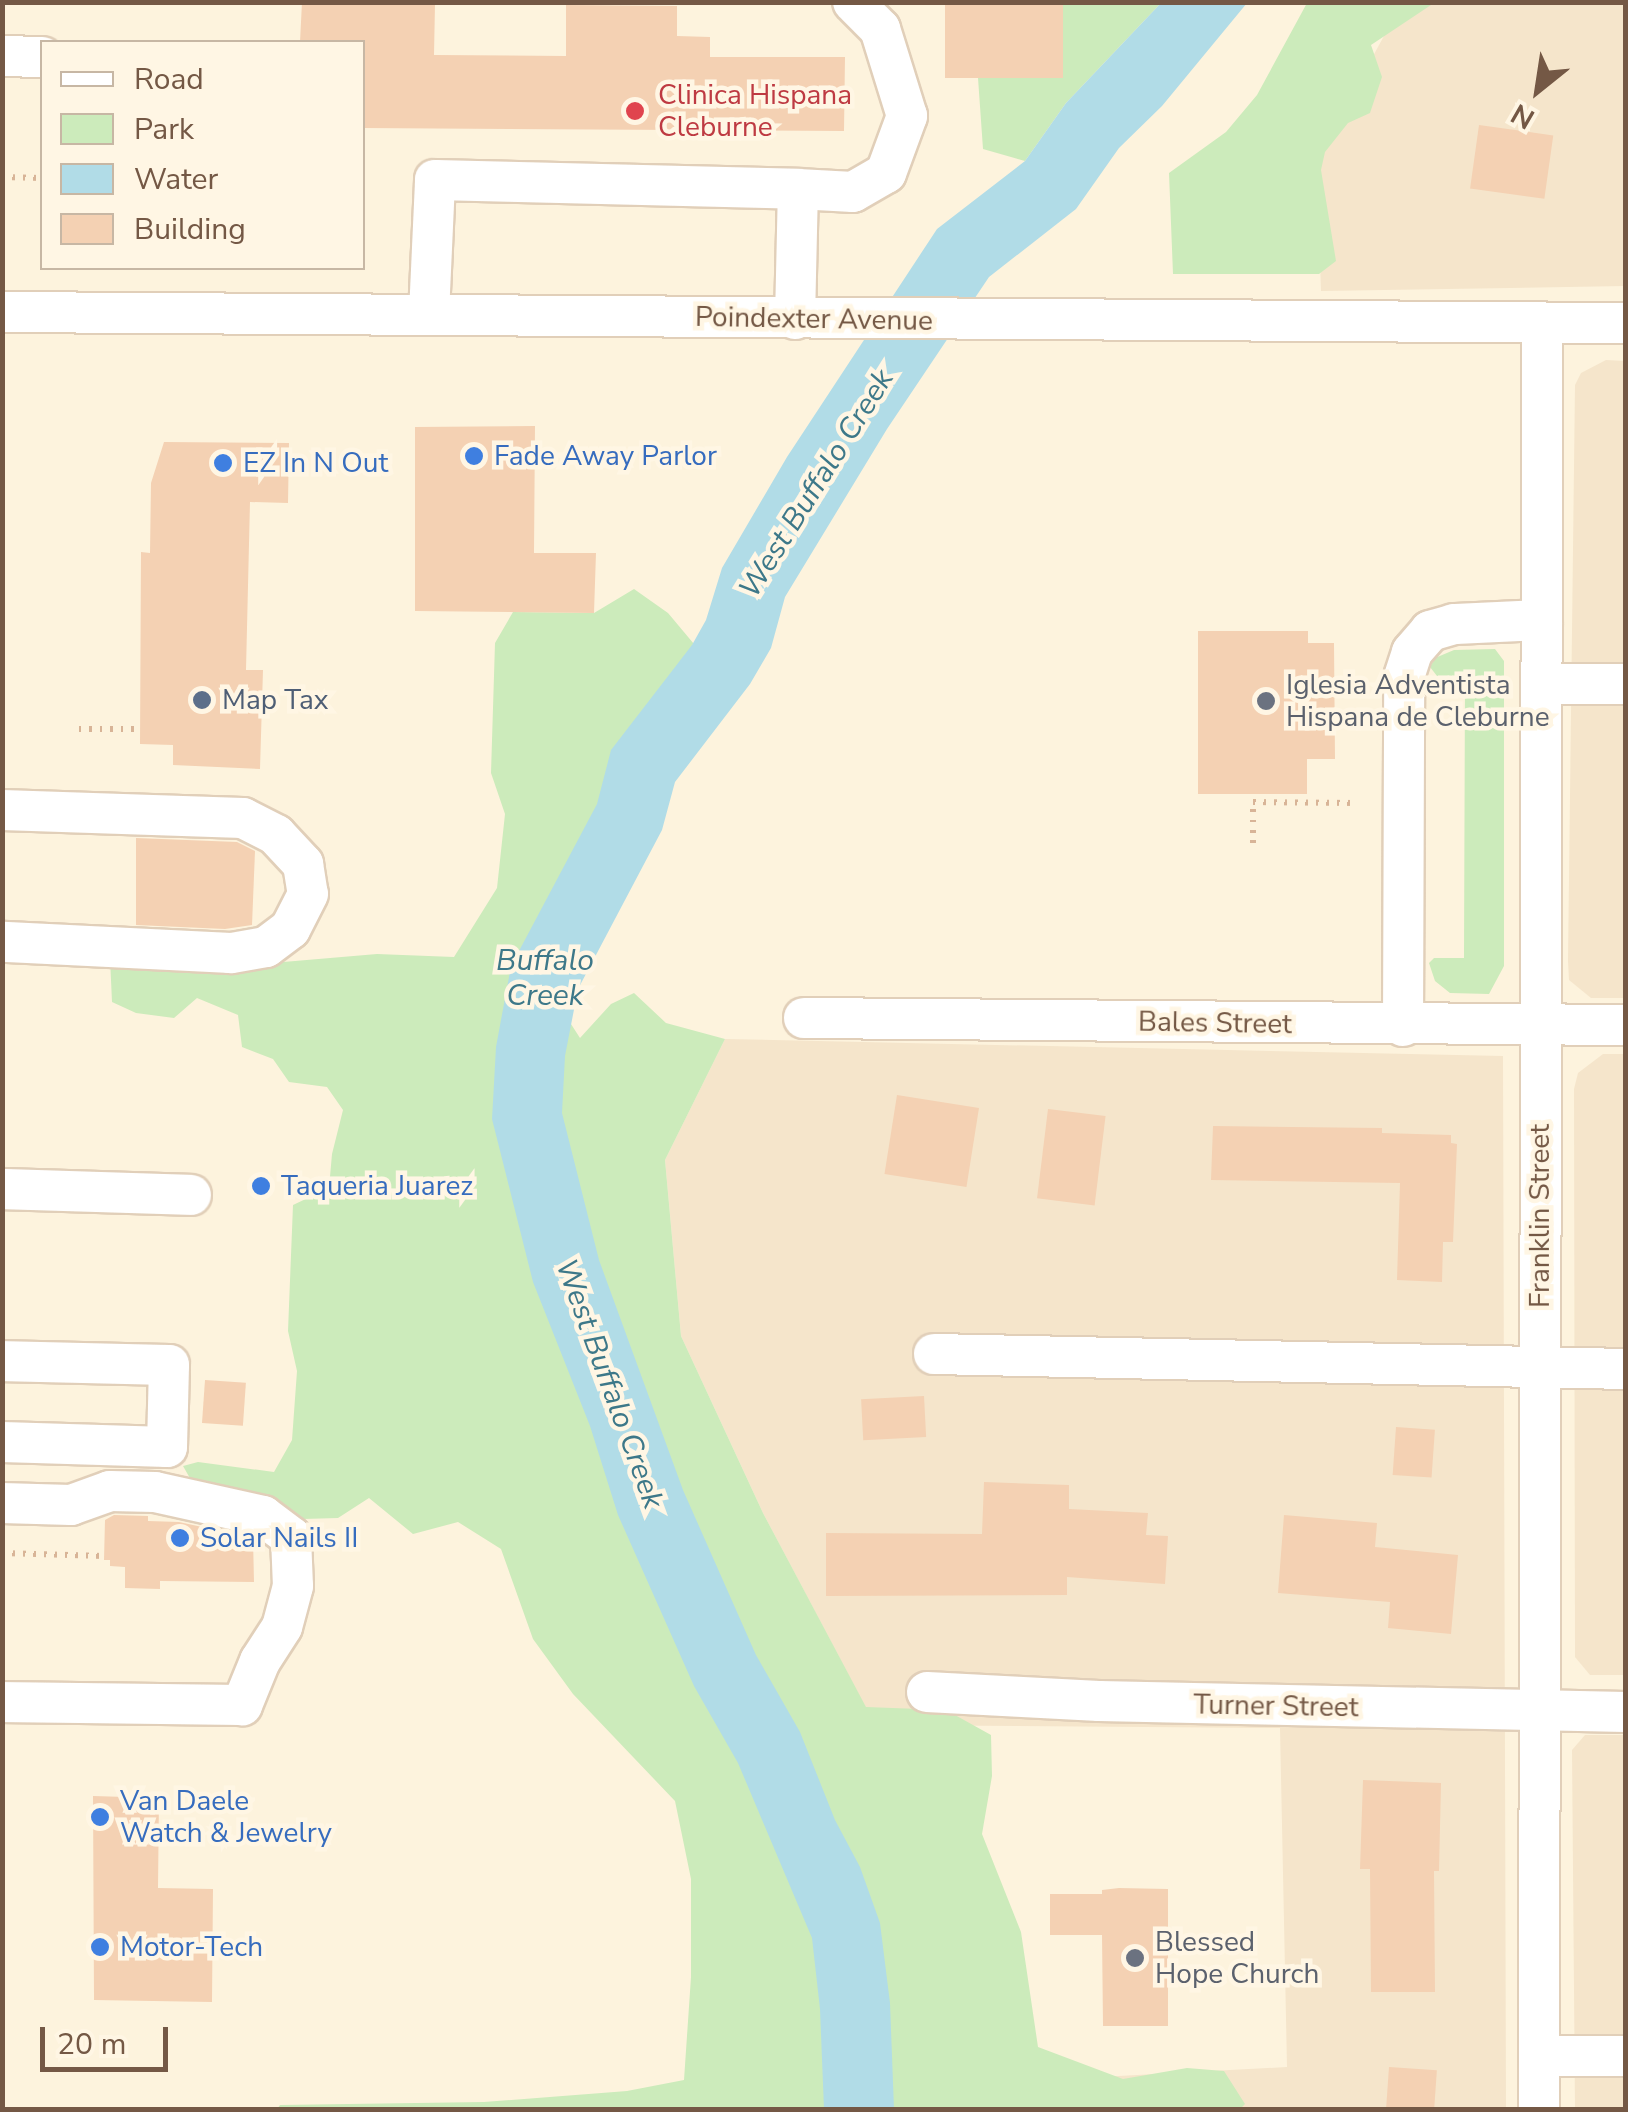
<!DOCTYPE html>
<style>
body{margin:0}
#map{position:relative;width:1628px;height:2112px;overflow:hidden;background:#fdf3dd;font-family:"Nunito Sans",sans-serif}
div>[style]{position:absolute}
.residential>*{inset:0;background:#f5e5cb}
.green>*{inset:0;background:#ccebbb}
.water>*{inset:0;background:#b1dce7}
.building>*{inset:0;background:#f4d1b3;transform-origin:0 0}
.path>*{height:6px;margin-top:-3px;transform-origin:0;background:repeating-linear-gradient(90deg,#d8b497 0 2.5px,transparent 0 10.5px)}
.roads{filter:drop-shadow(2px 0 #e1cfb9) drop-shadow(-2px 0 #e1cfb9) drop-shadow(0 2px #e1cfb9) drop-shadow(0 -2px #e1cfb9)}
.minor>*{height:40px;margin:-20px;padding:0 20px;transform-origin:20px;border-radius:20px;background:#fff}
.dots>*{width:28px;height:28px;translate:-50% -50%;box-sizing:border-box;border:5px solid #fff6e4;border-radius:50%}
span{translate:-50% -50%;white-space:nowrap;text-align:center;line-height:1.15;-webkit-text-stroke:9px #fff6e4;paint-order:stroke}
.health-label{font-size:28px;color:#be3a42}
.left{translate:0 -50%;text-align:left}
.street-label{font-size:28px;color:#745845}
.shop-label{font-size:28px;color:#366cbe}
.worship-label{font-size:28px;color:#5b616d}
.service-label{font-size:28px;color:#4e5e75}
.water-label{font-size:30px;color:#3d7889;font-style:italic}
.frame{position:absolute;inset:0;border:5px solid #745845;pointer-events:none}
.legend{position:absolute;left:40px;top:40px;width:325px;height:230px;box-sizing:border-box;background:#fff6e4;border:2px solid #c7b7a4;margin:0;padding:12px 18px;list-style:none;font-size:30px;color:#745845}
.legend li{display:flex;align-items:center;gap:20px;height:50px}
.legend b{width:50px;border:2px solid #c7b7a4}
.north{position:absolute;left:1488px;top:40px;width:100px;height:100px;-webkit-text-stroke:8px #fff6e4;paint-order:stroke;rotate:210deg;font-size:28px;font-weight:700;line-height:40px;text-align:center;color:#745845}
.north::after{content:'';display:block;margin:auto;width:35px;height:45px;background:#745845;clip-path:polygon(50% 0,100% 100%,50% 72%,0 100%)}
.scale{position:absolute;left:40px;top:2027px;width:128px;height:45px;box-sizing:border-box;border:5px solid #745845;border-top:0;padding-left:12px;font-size:30px;line-height:35px;white-space:nowrap;color:#745845;-webkit-text-stroke:8px #fff6e4;paint-order:stroke}
</style>
<div id="map">
<div class="residential">
<i style="clip-path:polygon(1402px 3px,1625px 3px,1625px 286px,1321px 291px,1317px 173px,1331px 133px)"></i>
<i style="clip-path:polygon(1606px 360px,1625px 361px,1625px 998px,1591px 998px,1569px 980px,1568px 961px,1575px 385px,1581px 373px)"></i>
<i style="clip-path:polygon(725px 1039px,1503px 1056px,1506px 2109px,929px 2109px,929px 2086px,1287px 2067px,1280px 1728px,875px 1725px,763px 1513px,681px 1336px,665px 1160px)"></i>
<i style="clip-path:polygon(1603px 1054px,1625px 1054px,1625px 1675px,1590px 1675px,1575px 1657px,1574px 1089px,1578px 1073px)"></i>
<i style="clip-path:polygon(1585px 1735px,1625px 1735px,1625px 2109px,1575px 2109px,1572px 1750px)"></i>
</div>
<div class="green">
<i style="clip-path:polygon(1063px 3px,1161px 3px,1066px 103px,1025px 161px,983px 149px,978px 78px,1063px 78px)"></i>
<i style="clip-path:polygon(1307px 3px,1434px 3px,1371px 45px,1382px 77px,1370px 113px,1348px 123px,1325px 152px,1321px 170px,1336px 261px,1319px 274px,1173px 274px,1169px 173px,1226px 132px,1257px 95px)"></i>
<i style="clip-path:polygon(634px 589px,668px 613px,699px 650px,560px 1007px,580px 1038px,611px 1004px,634px 993px,666px 1023px,725px 1039px,665px 1160px,681px 1336px,763px 1513px,866px 1707px,946px 1710px,991px 1735px,992px 1776px,982px 1834px,1021px 1932px,1038px 2047px,1123px 2079px,1187px 2068px,1224px 2071px,1245px 2104px,1240px 2109px,277px 2109px,280px 2105px,484px 2102px,627px 2091px,684px 2080px,691px 1977px,691px 1879px,675px 1801px,573px 1694px,533px 1639px,501px 1549px,458px 1522px,413px 1534px,369px 1498px,338px 1518px,303px 1519px,233px 1493px,195px 1487px,183px 1466px,198px 1462px,274px 1472px,292px 1440px,297px 1371px,288px 1331px,293px 1205px,329px 1188px,332px 1154px,343px 1110px,327px 1087px,289px 1082px,273px 1059px,242px 1047px,238px 1015px,197px 998px,174px 1018px,136px 1013px,112px 1002px,110px 958px,213px 968px,377px 954px,454px 957px,497px 888px,505px 814px,491px 773px,495px 643px,513px 612px,594px 613px)"></i>
<i style="clip-path:polygon(1495px 649px,1504px 661px,1504px 966px,1489px 994px,1450px 993px,1435px 981px,1429px 963px,1434px 958px,1464px 958px,1465px 676px,1437px 676px,1430px 667px,1435px 658px,1454px 650px)"></i>
</div>
<div class="water">
<i style="clip-path:polygon(1161px 3px,1247px 3px,1162px 106px,1119px 148px,1076px 209px,989px 277px,887px 429px,785px 597px,771px 648px,750px 684px,675px 782px,662px 830px,578px 989px,565px 1056px,562px 1113px,599px 1260px,683px 1490px,756px 1655px,800px 1732px,835px 1820px,860px 1867px,880px 1923px,890px 2003px,894px 2109px,824px 2109px,820px 2009px,812px 1938px,738px 1763px,694px 1686px,618px 1515px,590px 1426px,533px 1282px,492px 1119px,496px 1047px,511px 966px,597px 804px,611px 750px,692px 645px,706px 620px,722px 568px,787px 457px,937px 229px,1025px 161px,1066px 103px)"></i>
</div>
<div class="building">
<i style="clip-path:polygon(302px 2px,435px 4px,434px 55px,566px 56px,566px 5px,677px 6px,677px 36px,710px 37px,710px 57px,845px 57px,844px 131px,362px 128px,362px 42px,300px 42px)"></i>
<i style="left:945px;top:2px;width:118px;height:76px"></i>
<i style="left:1479px;top:125px;width:75px;height:64px;rotate:8deg"></i>
<i style="clip-path:polygon(535px 426px,534px 553px,596px 553px,594px 613px,415px 611px,415px 427px)"></i>
<i style="clip-path:polygon(164px 442px,289px 443px,288px 503px,250px 502px,246px 670px,263px 670px,260px 769px,173px 765px,173px 745px,140px 744px,141px 552px,150px 553px,151px 483px)"></i>
<i style="clip-path:polygon(1198px 631px,1308px 631px,1308px 643px,1334px 643px,1335px 759px,1307px 759px,1307px 794px,1198px 794px)"></i>
<i style="clip-path:polygon(136px 838px,237px 842px,255px 851px,252px 925px,225px 929px,136px 925px)"></i>
<i style="left:897px;top:1095px;width:83px;height:80px;rotate:9deg"></i>
<i style="left:1048px;top:1109px;width:58px;height:90px;rotate:7deg"></i>
<i style="clip-path:polygon(1213px 1126px,1382px 1128px,1382px 1133px,1451px 1135px,1451px 1143px,1457px 1144px,1453px 1242px,1443px 1242px,1442px 1282px,1397px 1280px,1400px 1183px,1211px 1180px)"></i>
<i style="left:205px;top:1380px;width:41px;height:43px;rotate:4deg"></i>
<i style="left:924px;top:1396px;width:41px;height:63px;rotate:87deg"></i>
<i style="left:1396px;top:1427px;width:39px;height:48px;rotate:4deg"></i>
<i style="clip-path:polygon(984px 1482px,1069px 1485px,1069px 1509px,1148px 1513px,1146px 1535px,1168px 1536px,1165px 1584px,1067px 1577px,1067px 1595px,826px 1596px,826px 1533px,982px 1534px)"></i>
<i style="clip-path:polygon(114px 1515px,148px 1516px,148px 1521px,179px 1522px,253px 1538px,254px 1582px,160px 1581px,160px 1589px,125px 1588px,125px 1567px,110px 1566px,110px 1560px,104px 1560px,105px 1520px)"></i>
<i style="clip-path:polygon(1284px 1515px,1377px 1523px,1375px 1547px,1458px 1555px,1451px 1634px,1388px 1628px,1390px 1602px,1278px 1593px)"></i>
<i style="clip-path:polygon(1363px 1780px,1441px 1783px,1439px 1871px,1434px 1871px,1435px 1992px,1371px 1992px,1370px 1869px,1360px 1869px)"></i>
<i style="clip-path:polygon(93px 1796px,159px 1798px,158px 1888px,213px 1889px,212px 2002px,94px 2000px)"></i>
<i style="clip-path:polygon(1119px 1888px,1168px 1889px,1168px 2026px,1103px 2026px,1102px 1935px,1050px 1935px,1050px 1894px,1102px 1894px,1102px 1890px)"></i>
<i style="left:1389px;top:2067px;width:48px;height:43px;rotate:4deg"></i>
</div>
<div class="path">
<i style="left:2px;top:177px;width:40px;rotate:1.4deg"></i>
<i style="left:79px;top:729px;width:61px"></i>
<i style="left:1253px;top:843px;width:41px;rotate:-90deg"></i>
<i style="left:1253px;top:802px;width:104px;rotate:0.6deg"></i>
<i style="left:2px;top:1553px;width:102px;rotate:1.7deg"></i>
</div>
<div class="roads">
<div class="minor">
<i style="left:2px;top:56px;width:40px;rotate:1.4deg"></i>
<i style="left:2px;top:312px;width:1624px;rotate:0.39deg"></i>
<i style="left:429px;top:314px;width:134px;rotate:-87.4deg"></i>
<i style="left:435px;top:180px;width:363px;rotate:1.4deg"></i>
<i style="left:795px;top:319px;width:130px;rotate:-88.7deg"></i>
<i style="left:798px;top:189px;width:55px;rotate:3.1deg"></i>
<i style="left:853px;top:192px;width:38px;rotate:-30deg"></i>
<i style="left:886px;top:173px;width:61px;rotate:-69.8deg"></i>
<i style="left:907px;top:116px;width:91px;rotate:-107.2deg"></i>
<i style="left:880px;top:29px;width:38px;rotate:-135deg"></i>
<i style="left:1543px;top:684px;width:83px"></i>
<i style="left:2px;top:810px;width:241px;rotate:1.9deg"></i>
<i style="left:243px;top:818px;width:37px;rotate:27deg"></i>
<i style="left:276px;top:835px;width:40px;rotate:47deg"></i>
<i style="left:303px;top:864px;width:30px;rotate:81deg"></i>
<i style="left:308px;top:894px;width:39px;rotate:117deg"></i>
<i style="left:290px;top:929px;width:30px;rotate:143deg"></i>
<i style="left:266px;top:947px;width:36px;rotate:170deg"></i>
<i style="left:231px;top:953px;width:229px;rotate:-177.2deg"></i>
<i style="left:804px;top:1018px;width:822px;rotate:0.49deg"></i>
<i style="left:1403px;top:1026px;width:349px;rotate:-89.8deg"></i>
<i style="left:1404px;top:677px;width:26px;rotate:-72deg"></i>
<i style="left:1412px;top:652px;width:28px;rotate:-49deg"></i>
<i style="left:1430px;top:631px;width:25px;rotate:-16deg"></i>
<i style="left:1454px;top:624px;width:88px;rotate:-2.6deg"></i>
<i style="left:2px;top:1189px;width:189px;rotate:1.8deg"></i>
<i style="left:934px;top:1354px;width:692px;rotate:1.24deg"></i>
<i style="left:2px;top:1361px;width:167px;rotate:1.4deg"></i>
<i style="left:169px;top:1365px;width:82px;rotate:91.4deg"></i>
<i style="left:167px;top:1447px;width:165px;rotate:-178.3deg"></i>
<i style="left:2px;top:1503px;width:69px;rotate:1.7deg"></i>
<i style="left:71px;top:1505px;width:41px;rotate:-19.7deg"></i>
<i style="left:110px;top:1491px;width:45px;rotate:1.3deg"></i>
<i style="left:155px;top:1492px;width:111px;rotate:12.5deg"></i>
<i style="left:263px;top:1516px;width:35px;rotate:37deg"></i>
<i style="left:291px;top:1537px;width:49px;rotate:87.7deg"></i>
<i style="left:293px;top:1586px;width:42px;rotate:105deg"></i>
<i style="left:282px;top:1627px;width:40px;rotate:122.9deg"></i>
<i style="left:260px;top:1661px;width:48px;rotate:112.2deg"></i>
<i style="left:242px;top:1705px;width:240px;rotate:-179.3deg"></i>
<i style="left:927px;top:1692px;width:172px;rotate:3deg"></i>
<i style="left:1099px;top:1701px;width:527px;rotate:1.2deg"></i>
<i style="left:1539px;top:2056px;width:87px"></i>
<i style="left:1539px;top:2110px;width:1787px;rotate:-89.9deg"></i>
</div>
</div>
<div class="dots">
<i style="left:635px;top:111px;background:#e0444e"></i>
<i style="left:474px;top:456px;background:#3f7fe0"></i>
<i style="left:223px;top:463px;background:#3f7fe0"></i>
<i style="left:202px;top:700px;background:#5c6f8a"></i>
<i style="left:1266px;top:701px;background:#6b7280"></i>
<i style="left:261px;top:1186px;background:#3f7fe0"></i>
<i style="left:180px;top:1538px;background:#3f7fe0"></i>
<i style="left:100px;top:1817px;background:#3f7fe0"></i>
<i style="left:100px;top:1947px;background:#3f7fe0"></i>
<i style="left:1135px;top:1958px;background:#6b7280"></i>
</div>
<div class="health-label">
<span class="left" style="left:658px;top:111px">Clinica Hispana<br>Cleburne</span>
</div>
<div class="street-label">
<span style="left:814px;top:319px;rotate:1deg">Poindexter Avenue</span>
<span style="left:1215px;top:1023px;rotate:1deg">Bales Street</span>
<span style="left:1540px;top:1216px;rotate:-90deg">Franklin Street</span>
<span style="left:1276px;top:1706px;rotate:1deg">Turner Street</span>
</div>
<div class="shop-label">
<span class="left" style="left:494px;top:456px">Fade Away Parlor</span>
<span class="left" style="left:243px;top:463px">EZ In N Out</span>
<span class="left" style="left:281px;top:1186px">Taqueria Juarez</span>
<span class="left" style="left:200px;top:1538px">Solar Nails II</span>
<span class="left" style="left:120px;top:1817px">Van Daele<br>Watch &amp; Jewelry</span>
<span class="left" style="left:120px;top:1947px">Motor-Tech</span>
</div>
<div class="worship-label">
<span class="left" style="left:1286px;top:701px">Iglesia Adventista<br>Hispana de Cleburne</span>
<span class="left" style="left:1155px;top:1958px">Blessed<br>Hope Church</span>
</div>
<div class="service-label">
<span class="left" style="left:222px;top:700px">Map Tax</span>
</div>
<div class="water-label">
<span style="left:817px;top:484px;rotate:-58deg">West Buffalo Creek</span>
<span style="left:545px;top:978px">Buffalo<br>Creek</span>
<span style="left:609px;top:1384px;rotate:70deg">West Buffalo Creek</span>
</div>
<div class="frame"></div>
<ul class="legend">
<li><b style="height:12px;background:#fff"></b>Road</li>
<li><b style="height:28px;background:#ccebbb"></b>Park</li>
<li><b style="height:28px;background:#b1dce7"></b>Water</li>
<li><b style="height:28px;background:#f4d1b3"></b>Building</li>
</ul>
<div class="north">N</div>
<div class="scale">20 m</div>
</div>
